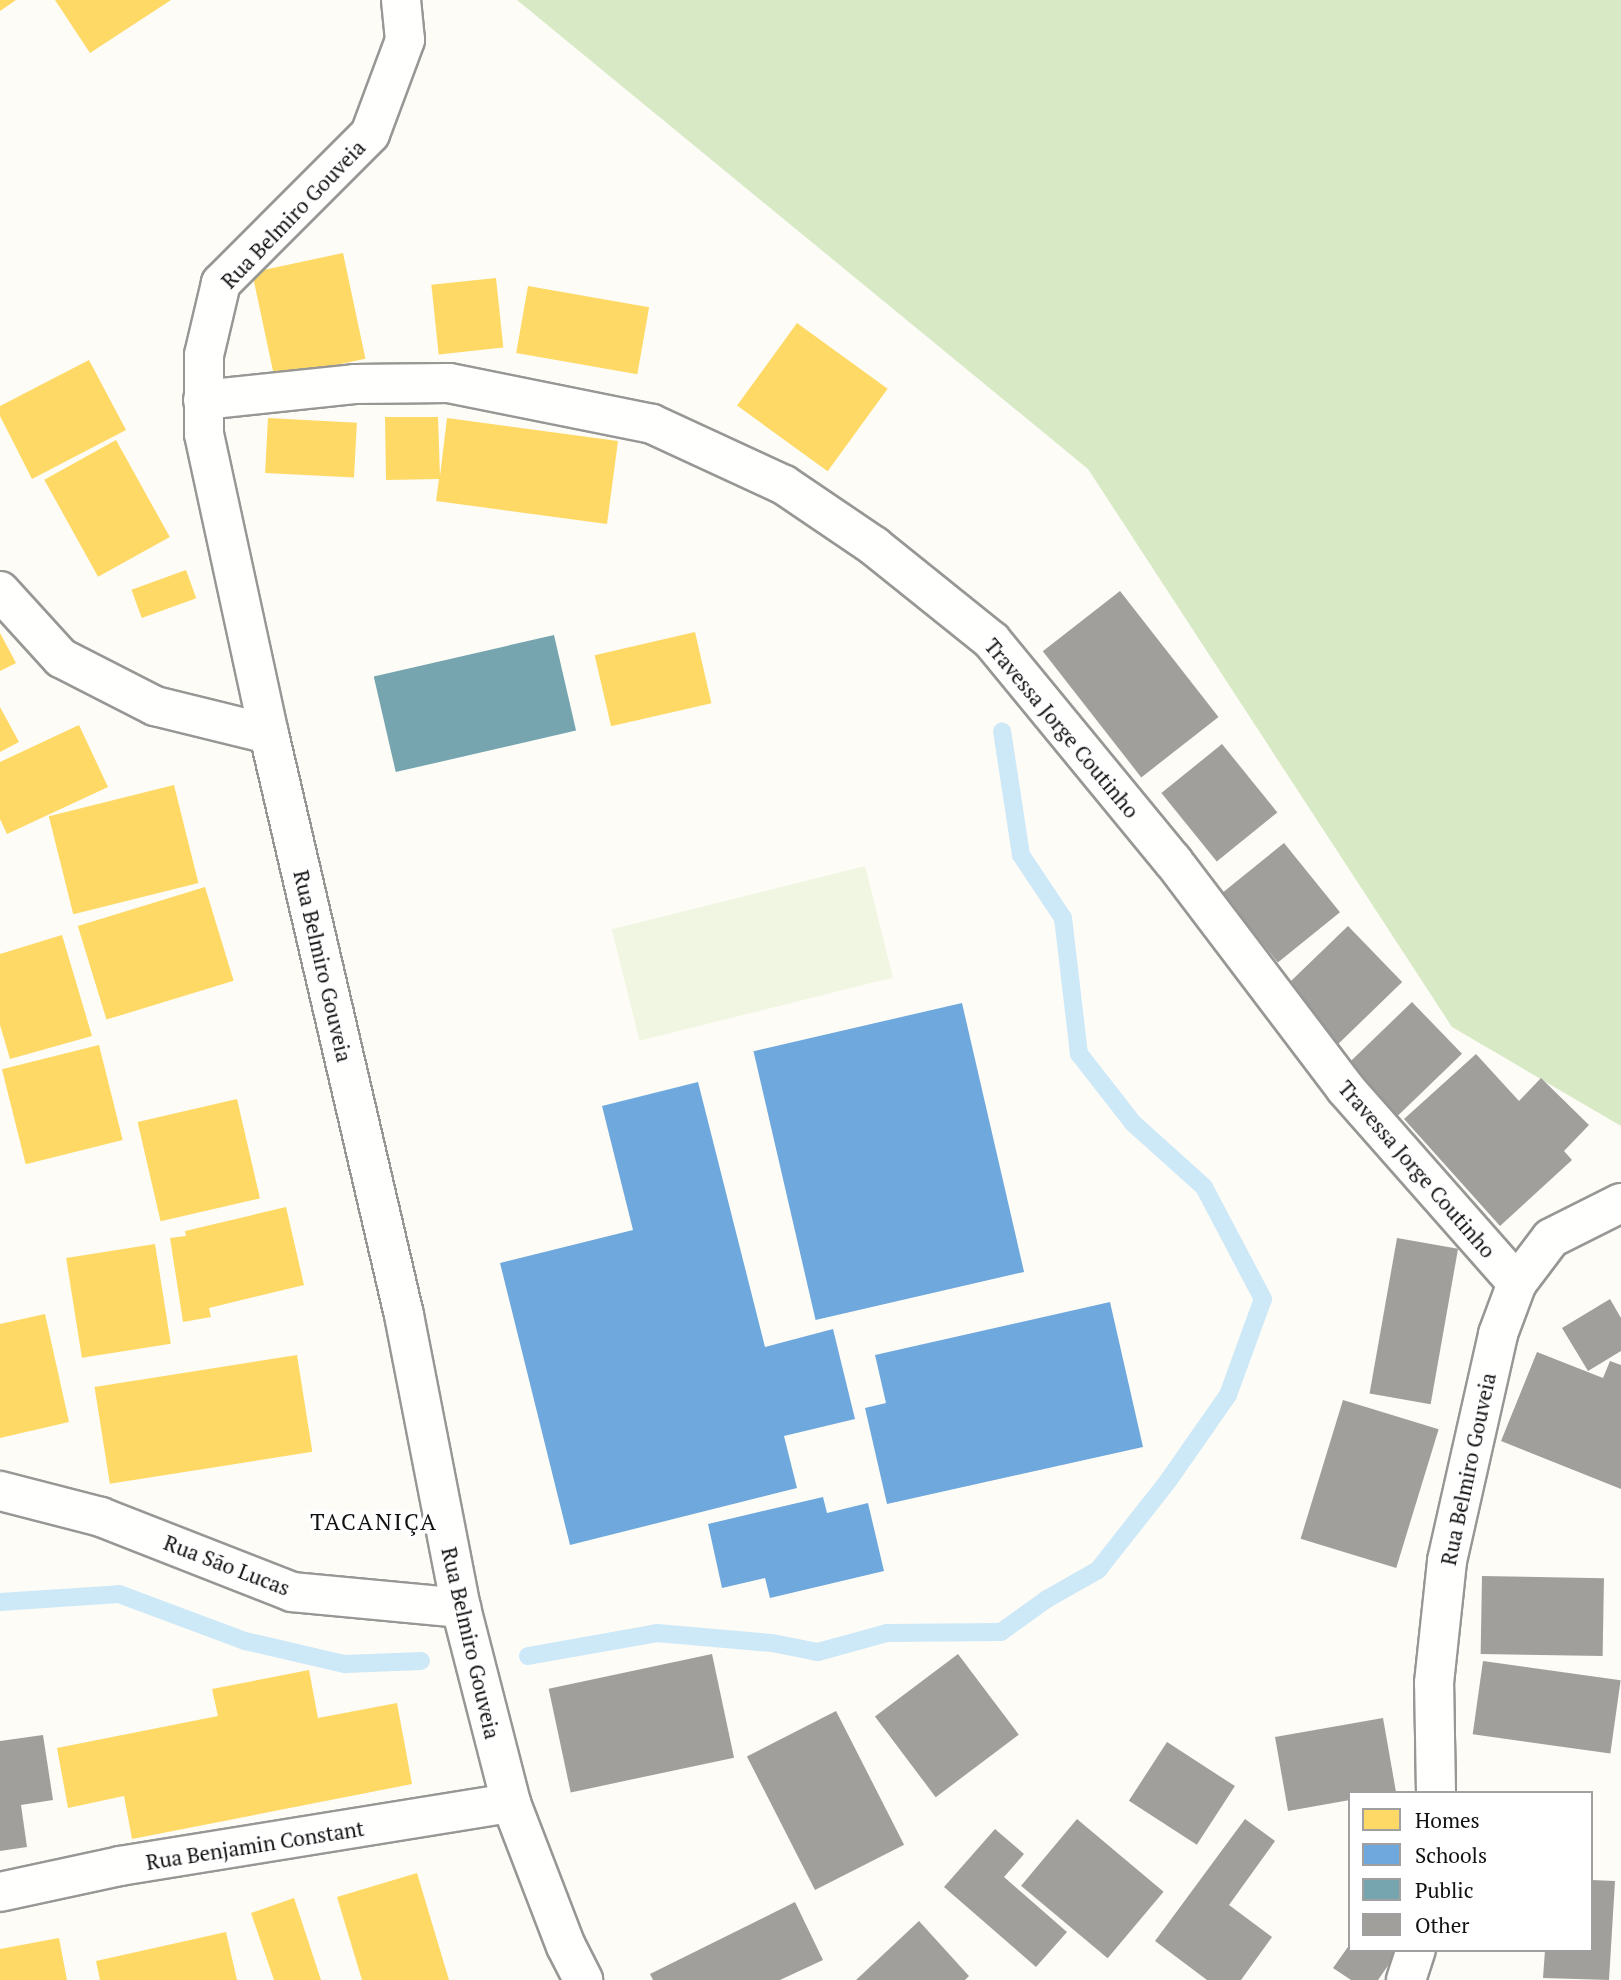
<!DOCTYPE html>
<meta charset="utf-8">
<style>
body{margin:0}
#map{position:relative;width:1621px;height:1980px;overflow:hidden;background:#fdfcf7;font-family:"PT Serif",serif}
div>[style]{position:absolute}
.forest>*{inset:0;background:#d8eac5}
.pitch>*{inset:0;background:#f0f6e1;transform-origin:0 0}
.homes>*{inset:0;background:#ffd966;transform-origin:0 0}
.schools>*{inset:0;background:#6fa8dc;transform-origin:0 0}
.public>*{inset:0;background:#76a5af;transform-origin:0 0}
.stream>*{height:18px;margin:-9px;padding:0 9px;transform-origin:9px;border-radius:9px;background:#cde8f7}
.building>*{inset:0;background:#a19f9c;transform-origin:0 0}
.roads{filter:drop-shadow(2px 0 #979795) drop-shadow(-2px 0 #979795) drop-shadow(0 2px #979795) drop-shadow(0 -2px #979795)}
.minor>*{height:38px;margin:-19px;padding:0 19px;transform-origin:19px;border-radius:19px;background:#fffffe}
span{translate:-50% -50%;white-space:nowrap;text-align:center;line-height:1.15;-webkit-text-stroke:7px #fff;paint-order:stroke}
.street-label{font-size:21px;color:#111}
.neighbourhood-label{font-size:23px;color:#111;letter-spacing:2px}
.legend{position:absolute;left:1348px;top:1791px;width:245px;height:161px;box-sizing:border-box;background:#fff;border:2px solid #a0a0a0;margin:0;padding:9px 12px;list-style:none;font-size:21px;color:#111}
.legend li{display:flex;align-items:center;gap:14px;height:35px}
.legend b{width:35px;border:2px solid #a0a0a0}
</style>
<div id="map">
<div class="forest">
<i style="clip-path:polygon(517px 0,1621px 0,1621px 1126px,1452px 1027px,1088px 469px)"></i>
</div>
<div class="pitch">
<i style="left:865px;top:866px;width:115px;height:261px;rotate:76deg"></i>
</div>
<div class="homes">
<i style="clip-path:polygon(0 0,16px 0,0 11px)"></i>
<i style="clip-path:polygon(55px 0,171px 0,90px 53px)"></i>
<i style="left:343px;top:253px;width:108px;height:93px;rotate:78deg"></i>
<i style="left:496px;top:278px;width:70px;height:65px;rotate:84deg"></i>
<i style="left:528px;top:286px;width:123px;height:68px;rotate:10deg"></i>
<i style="left:797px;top:323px;width:112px;height:102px;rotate:36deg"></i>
<i style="clip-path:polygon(89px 360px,126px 430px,32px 479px,0 416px,0 406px)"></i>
<i style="clip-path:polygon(385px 417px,438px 417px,440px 476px,447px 418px,618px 441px,607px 524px,436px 501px,439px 479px,386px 480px)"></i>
<i style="left:268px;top:418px;width:89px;height:55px;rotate:3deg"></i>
<i style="left:116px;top:440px;width:111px;height:82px;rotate:61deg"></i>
<i style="left:186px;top:570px;width:30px;height:58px;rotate:70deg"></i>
<i style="left:695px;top:632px;width:73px;height:103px;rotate:77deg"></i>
<i style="clip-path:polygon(0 633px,16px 663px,0 671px)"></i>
<i style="clip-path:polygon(0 707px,19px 742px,0 752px)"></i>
<i style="clip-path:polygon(79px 725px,108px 787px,7px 834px,0 819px,0 762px)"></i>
<i style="left:174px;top:785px;width:101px;height:129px;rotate:76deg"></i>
<i style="left:205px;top:887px;width:98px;height:133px;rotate:73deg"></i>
<i style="clip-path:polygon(62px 935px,92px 1036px,10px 1059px,0 1025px,0 954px)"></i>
<i style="left:99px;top:1045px;width:98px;height:100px;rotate:76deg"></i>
<i style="left:237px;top:1099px;width:102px;height:102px;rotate:77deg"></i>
<i style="clip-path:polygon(286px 1207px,304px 1285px,209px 1308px,211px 1317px,183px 1322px,170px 1238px,186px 1236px,185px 1231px)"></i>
<i style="left:155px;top:1244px;width:101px;height:90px;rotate:81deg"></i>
<i style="clip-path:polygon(45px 1314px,69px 1422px,0 1438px,0 1324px)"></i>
<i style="left:297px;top:1355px;width:98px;height:205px;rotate:81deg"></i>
<i style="clip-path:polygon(309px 1670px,318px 1718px,397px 1703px,412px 1784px,132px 1839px,124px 1796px,68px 1808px,57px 1748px,218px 1716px,212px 1689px)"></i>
<i style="clip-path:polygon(417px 1873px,449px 1980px,362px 1980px,337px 1897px)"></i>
<i style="clip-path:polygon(294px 1898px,321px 1980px,274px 1980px,251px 1913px)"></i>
<i style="clip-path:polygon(226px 1932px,237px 1980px,100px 1980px,96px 1961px)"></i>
<i style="clip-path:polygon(59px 1938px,67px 1980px,0 1980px,0 1949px)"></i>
</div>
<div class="schools">
<i style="left:962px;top:1003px;width:276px;height:214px;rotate:77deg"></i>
<i style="clip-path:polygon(698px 1082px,765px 1347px,833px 1329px,855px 1419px,784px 1436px,797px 1488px,570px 1545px,500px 1263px,633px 1230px,602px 1106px)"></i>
<i style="clip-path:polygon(1110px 1302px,1143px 1447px,887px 1504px,865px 1408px,886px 1403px,875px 1355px)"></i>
<i style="clip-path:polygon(823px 1497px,827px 1513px,868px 1503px,884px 1571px,770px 1598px,765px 1578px,722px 1588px,708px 1524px)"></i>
</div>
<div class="public">
<i style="left:554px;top:635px;width:98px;height:185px;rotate:77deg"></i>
</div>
<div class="stream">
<i style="left:0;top:1602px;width:119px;rotate:-3.8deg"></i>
<i style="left:119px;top:1594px;width:134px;rotate:20.5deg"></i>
<i style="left:245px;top:1641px;width:103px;rotate:13deg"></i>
<i style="left:345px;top:1664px;width:76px;rotate:-2.3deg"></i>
<i style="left:528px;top:1656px;width:131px;rotate:-10.1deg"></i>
<i style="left:657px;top:1633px;width:115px;rotate:5deg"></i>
<i style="left:772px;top:1643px;width:47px;rotate:11.1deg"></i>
<i style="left:818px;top:1652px;width:72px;rotate:-15.4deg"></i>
<i style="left:887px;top:1633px;width:114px;rotate:-0.5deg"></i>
<i style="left:1001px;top:1632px;width:57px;rotate:-35.7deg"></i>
<i style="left:1047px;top:1599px;width:59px;rotate:-29.6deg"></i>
<i style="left:1098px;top:1570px;width:113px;rotate:-51.8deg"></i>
<i style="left:1168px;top:1481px;width:105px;rotate:-55.1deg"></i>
<i style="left:1228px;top:1395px;width:102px;rotate:-70deg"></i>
<i style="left:1263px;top:1299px;width:127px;rotate:-117.8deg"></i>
<i style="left:1204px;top:1187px;width:96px;rotate:-138deg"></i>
<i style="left:1133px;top:1123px;width:88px;rotate:-128deg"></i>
<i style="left:1079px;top:1054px;width:137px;rotate:-96.7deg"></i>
<i style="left:1063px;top:918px;width:76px;rotate:-123.7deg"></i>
<i style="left:1021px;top:855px;width:125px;rotate:-98.7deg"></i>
</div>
<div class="building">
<i style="left:1120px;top:591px;width:160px;height:98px;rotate:52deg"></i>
<i style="left:1222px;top:744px;width:88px;height:78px;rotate:51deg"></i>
<i style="left:1284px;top:843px;width:89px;height:80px;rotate:51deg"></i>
<i style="left:1348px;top:926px;width:78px;height:89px;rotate:46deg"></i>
<i style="left:1412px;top:1002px;width:72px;height:90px;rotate:46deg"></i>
<i style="clip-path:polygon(1476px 1054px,1519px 1101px,1541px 1078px,1589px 1125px,1564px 1151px,1572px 1160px,1500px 1226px,1404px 1119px)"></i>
<i style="left:1397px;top:1238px;width:62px;height:158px;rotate:10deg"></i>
<i style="clip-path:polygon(1610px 1299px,1621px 1318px,1621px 1351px,1588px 1371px,1562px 1328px)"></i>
<i style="clip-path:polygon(1537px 1352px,1603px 1378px,1610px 1361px,1621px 1365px,1621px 1489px,1501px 1441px)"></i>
<i style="left:1343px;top:1400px;width:100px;height:145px;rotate:17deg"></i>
<i style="left:1482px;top:1576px;width:122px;height:78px;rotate:1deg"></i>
<i style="left:712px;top:1654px;width:106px;height:167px;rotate:78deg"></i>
<i style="left:958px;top:1654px;width:101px;height:104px;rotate:53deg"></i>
<i style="left:1483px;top:1661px;width:139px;height:74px;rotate:8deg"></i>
<i style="left:836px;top:1711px;width:150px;height:100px;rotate:63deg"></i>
<i style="clip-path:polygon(1383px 1718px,1396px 1792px,1350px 1793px,1350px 1800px,1288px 1811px,1275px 1737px)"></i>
<i style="clip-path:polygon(43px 1735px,53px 1800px,21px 1805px,27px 1847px,0 1851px,0 1741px)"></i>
<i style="left:1167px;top:1742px;width:81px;height:70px;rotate:33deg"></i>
<i style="left:1077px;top:1819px;width:113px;height:87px;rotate:40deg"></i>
<i style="clip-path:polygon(1245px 1819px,1275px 1841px,1229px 1905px,1272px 1937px,1241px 1980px,1207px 1980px,1155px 1941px)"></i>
<i style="clip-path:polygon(995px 1829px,1024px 1854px,1004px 1877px,1067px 1932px,1036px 1967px,944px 1887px)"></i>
<i style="clip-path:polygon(1591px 1880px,1615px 1881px,1609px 1980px,1543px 1978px,1545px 1950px,1591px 1950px)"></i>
<i style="clip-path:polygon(795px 1902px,823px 1960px,780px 1980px,653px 1980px,650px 1974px)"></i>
<i style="clip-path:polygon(919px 1921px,969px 1976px,965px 1980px,856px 1980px)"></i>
<i style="clip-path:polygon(1350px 1944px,1350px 1950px,1399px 1950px,1378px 1980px,1351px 1980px,1333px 1968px)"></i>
</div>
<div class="roads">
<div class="minor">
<i style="left:401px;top:0;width:40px;rotate:84.3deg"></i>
<i style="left:405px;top:40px;width:100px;rotate:110.4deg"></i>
<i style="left:370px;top:134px;width:211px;rotate:135deg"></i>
<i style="left:221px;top:283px;width:74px;rotate:103.3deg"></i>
<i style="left:204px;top:355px;width:79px;rotate:90deg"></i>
<i style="left:204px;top:434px;width:307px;rotate:77.8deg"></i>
<i style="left:269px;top:734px;width:596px;rotate:76.92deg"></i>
<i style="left:404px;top:1315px;width:298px;rotate:79deg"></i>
<i style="left:461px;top:1608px;width:201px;rotate:75.6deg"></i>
<i style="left:511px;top:1803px;width:153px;rotate:69deg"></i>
<i style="left:566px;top:1946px;width:38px;rotate:63deg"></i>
<i style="left:203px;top:400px;width:152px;rotate:-6deg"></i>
<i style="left:354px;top:384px;width:95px;rotate:-0.6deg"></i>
<i style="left:449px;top:383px;width:207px;rotate:11.4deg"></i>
<i style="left:652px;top:424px;width:145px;rotate:24.8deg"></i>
<i style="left:784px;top:485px;width:109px;rotate:34.1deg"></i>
<i style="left:874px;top:546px;width:151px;rotate:38.8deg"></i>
<i style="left:992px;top:641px;width:285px;rotate:50.6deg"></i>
<i style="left:1173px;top:861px;width:285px;rotate:52.8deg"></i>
<i style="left:1345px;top:1088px;width:260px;rotate:48.6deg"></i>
<i style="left:0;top:591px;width:91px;rotate:47.7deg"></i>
<i style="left:61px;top:658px;width:106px;rotate:27.1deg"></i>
<i style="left:155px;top:706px;width:117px;rotate:13.8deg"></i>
<i style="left:0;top:1491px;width:104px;rotate:14.4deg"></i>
<i style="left:101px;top:1517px;width:205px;rotate:21.4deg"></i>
<i style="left:292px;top:1592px;width:170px;rotate:5.4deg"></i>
<i style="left:1436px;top:1793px;width:110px;rotate:-91deg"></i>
<i style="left:1434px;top:1683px;width:123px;rotate:-83.9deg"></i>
<i style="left:1447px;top:1561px;width:233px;rotate:-77.3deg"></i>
<i style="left:1498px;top:1334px;width:54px;rotate:-69.6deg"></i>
<i style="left:1517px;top:1283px;width:56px;rotate:-52.9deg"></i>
<i style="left:1551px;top:1238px;width:78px;rotate:-26.6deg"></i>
<i style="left:0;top:1892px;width:123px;rotate:-12.2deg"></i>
<i style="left:120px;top:1866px;width:396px;rotate:-9.2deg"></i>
<i style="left:1406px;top:1980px;width:32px;rotate:-72deg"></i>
</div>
</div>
<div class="street-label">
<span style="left:293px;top:214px;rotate:-46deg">Rua Belmiro Gouveia</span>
<span style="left:1062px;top:728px;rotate:50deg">Travessa Jorge Coutinho</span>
<span style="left:323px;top:966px;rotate:77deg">Rua Belmiro Gouveia</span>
<span style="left:1417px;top:1169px;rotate:49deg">Travessa Jorge Coutinho</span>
<span style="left:1468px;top:1469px;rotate:-78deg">Rua Belmiro Gouveia</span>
<span style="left:227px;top:1565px;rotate:21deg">Rua São Lucas</span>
<span style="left:471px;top:1643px;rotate:77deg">Rua Belmiro Gouveia</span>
<span style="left:255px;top:1845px;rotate:-9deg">Rua Benjamin Constant</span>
</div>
<div class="neighbourhood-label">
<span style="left:374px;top:1522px">TACANIÇA</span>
</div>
<ul class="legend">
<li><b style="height:19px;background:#ffd966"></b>Homes</li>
<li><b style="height:19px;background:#6fa8dc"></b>Schools</li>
<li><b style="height:19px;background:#76a5af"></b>Public</li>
<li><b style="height:19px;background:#a19f9c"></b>Other</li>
</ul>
</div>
